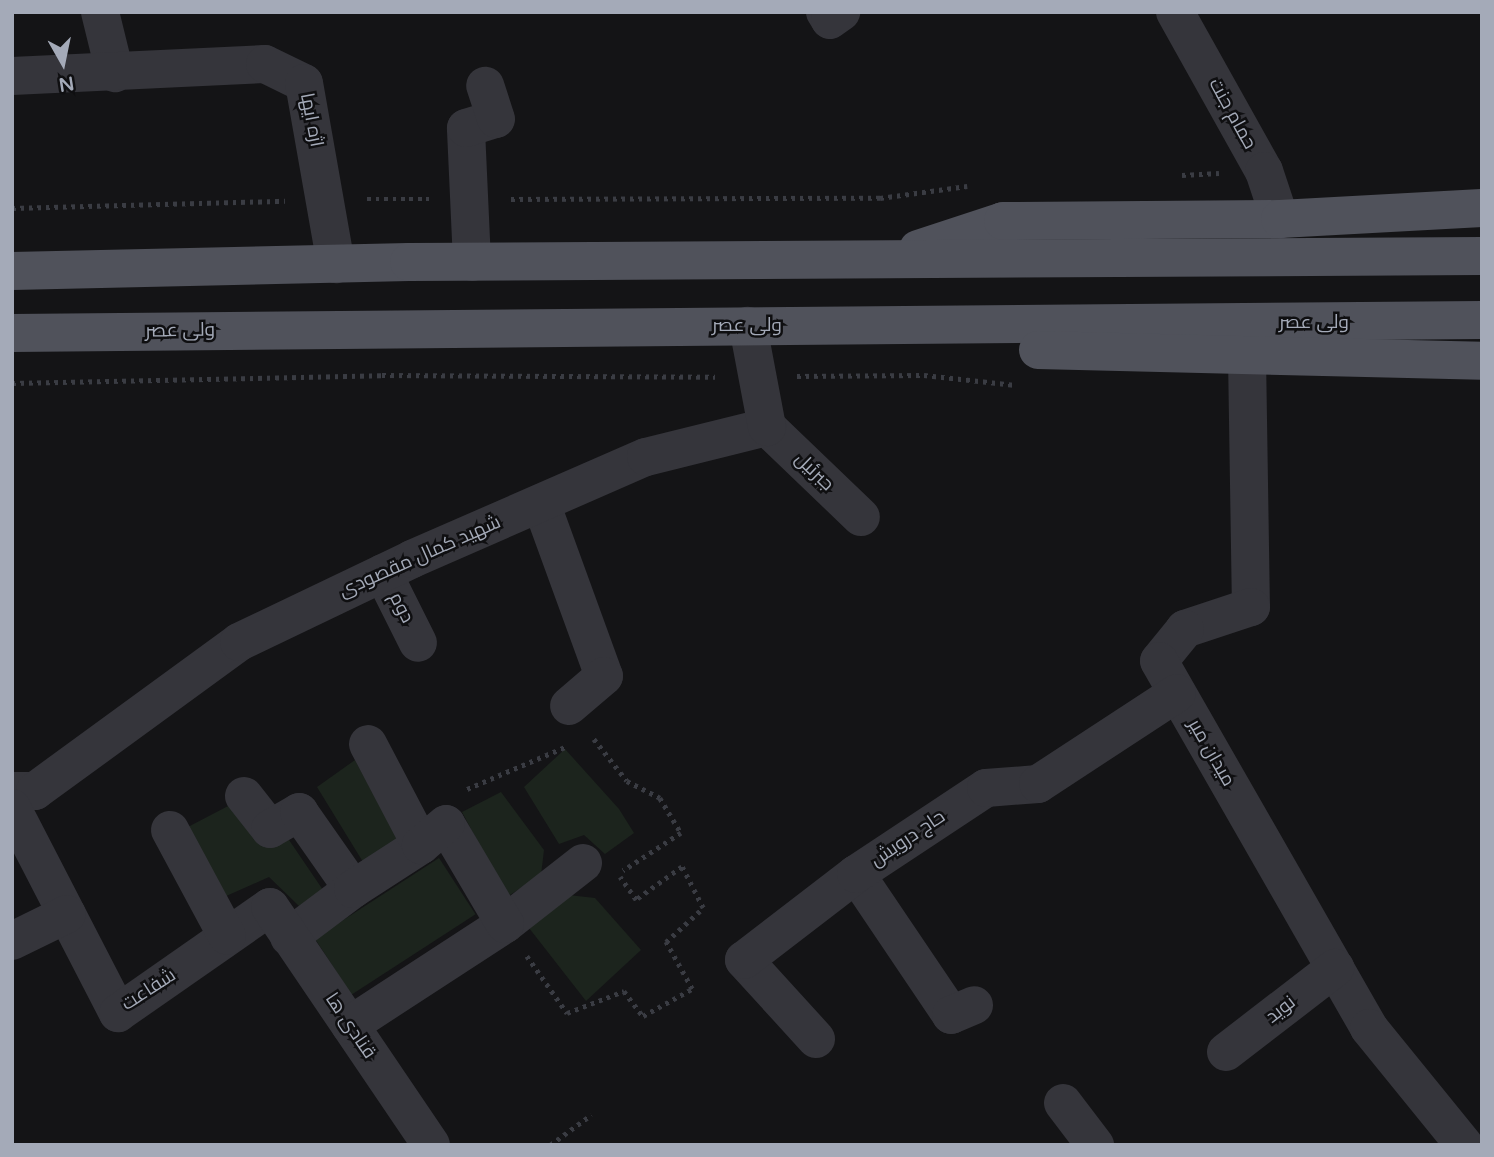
<!DOCTYPE html>
<meta charset="utf-8">
<style>
body{margin:0}
#map{position:relative;width:1494px;height:1157px;overflow:hidden;background:#141416;font-family:"Varela Round",Cairo,sans-serif}
div>[style]{position:absolute}
.green>*{inset:0;background:#1c241d;transform-origin:0 0}
.path>*{height:4.5px;margin-top:-2.25px;transform-origin:0;background:repeating-linear-gradient(90deg,#3a3c43 0 3.5px,transparent 0 8.5px)}
.minor>*{height:38px;margin:-19px;padding:0 19px;transform-origin:19px;border-radius:19px;background:#35353b}
.major>*{height:38px;margin:-19px;padding:0 19px;transform-origin:19px;border-radius:19px;background:#50525b}
span{translate:-50% -50%;white-space:nowrap;text-align:center;line-height:1.15;-webkit-text-stroke:5px #0f0f11;paint-order:stroke}
.street-label{font-size:19px;color:#a4aab8}
.frame{position:absolute;inset:0;border:14px solid #a4aab8;pointer-events:none}
.north{position:absolute;left:28px;top:28px;width:70px;height:70px;-webkit-text-stroke:5px #0f0f11;paint-order:stroke;rotate:171deg;font-size:19px;font-weight:700;line-height:28px;text-align:center;color:#a4aab8}
.north::after{content:'';display:block;margin:auto;width:24px;height:32px;background:#a4aab8;clip-path:polygon(50% 0,100% 100%,50% 72%,0 100%)}
</style>
<div id="map">
<div class="green">
<i style="clip-path:polygon(565px 749px,619px 809px,634px 833px,605px 854px,584px 835px,559px 844px,524px 787px)"></i>
<i style="clip-path:polygon(355px 760px,399px 841px,363px 862px,317px 787px)"></i>
<i style="clip-path:polygon(501px 792px,544px 850px,541px 875px,507px 897px,462px 812px)"></i>
<i style="clip-path:polygon(230px 805px,287px 837px,323px 890px,299px 906px,269px 877px,224px 897px,186px 828px)"></i>
<i style="left:439px;top:858px;width:67px;height:148px;rotate:57deg"></i>
<i style="clip-path:polygon(550px 893px,595px 898px,641px 950px,586px 1001px,522px 919px)"></i>
</div>
<div class="path">
<i style="left:1182px;top:175px;width:37px;rotate:-3deg"></i>
<i style="left:367px;top:199px;width:62px"></i>
<i style="left:511px;top:199px;width:369px;rotate:-0.2deg"></i>
<i style="left:880px;top:198px;width:88px;rotate:-7.9deg"></i>
<i style="left:12px;top:208px;width:273px;rotate:-1.5deg"></i>
<i style="left:797px;top:376px;width:127px;rotate:-0.5deg"></i>
<i style="left:924px;top:375px;width:92px;rotate:6.3deg"></i>
<i style="left:12px;top:383px;width:370px;rotate:-1.2deg"></i>
<i style="left:382px;top:375px;width:333px;rotate:0.3deg"></i>
<i style="left:594px;top:739px;width:53px;rotate:51.8deg"></i>
<i style="left:627px;top:781px;width:37px;rotate:27deg"></i>
<i style="left:660px;top:798px;width:41px;rotate:59deg"></i>
<i style="left:681px;top:833px;width:69px;rotate:146.8deg"></i>
<i style="left:467px;top:789px;width:107px;rotate:-23.2deg"></i>
<i style="left:527px;top:956px;width:70px;rotate:54.9deg"></i>
<i style="left:567px;top:1013px;width:61px;rotate:-21.1deg"></i>
<i style="left:624px;top:991px;width:31px;rotate:53deg"></i>
<i style="left:643px;top:1016px;width:56px;rotate:-28.9deg"></i>
<i style="left:692px;top:989px;width:54px;rotate:-119deg"></i>
<i style="left:666px;top:942px;width:50px;rotate:-42.6deg"></i>
<i style="left:703px;top:908px;width:46px;rotate:-117.1deg"></i>
<i style="left:682px;top:867px;width:57px;rotate:144.3deg"></i>
<i style="left:636px;top:900px;width:28px;rotate:-125deg"></i>
<i style="left:550px;top:1145px;width:51px;rotate:-36.2deg"></i>
</div>
<div class="minor">
<i style="left:100px;top:12px;width:63px;rotate:76.2deg"></i>
<i style="left:825px;top:12px;width:9px;rotate:58deg"></i>
<i style="left:830px;top:20px;width:14px;rotate:-36deg"></i>
<i style="left:1175px;top:12px;width:182px;rotate:60.8deg"></i>
<i style="left:1264px;top:171px;width:51px;rotate:71.6deg"></i>
<i style="left:12px;top:76px;width:253px;rotate:-2.7deg"></i>
<i style="left:265px;top:64px;width:43px;rotate:26deg"></i>
<i style="left:304px;top:83px;width:184px;rotate:80deg"></i>
<i style="left:472px;top:262px;width:134px;rotate:-92.6deg"></i>
<i style="left:466px;top:128px;width:31px;rotate:-17deg"></i>
<i style="left:496px;top:119px;width:35px;rotate:-108deg"></i>
<i style="left:1247px;top:356px;width:251px;rotate:89.1deg"></i>
<i style="left:1251px;top:607px;width:70px;rotate:161.6deg"></i>
<i style="left:1185px;top:629px;width:41px;rotate:129.1deg"></i>
<i style="left:1159px;top:661px;width:423px;rotate:60.2deg"></i>
<i style="left:1369px;top:1028px;width:151px;rotate:50.9deg"></i>
<i style="left:767px;top:427px;width:130px;rotate:43.8deg"></i>
<i style="left:541px;top:503px;width:184px;rotate:70deg"></i>
<i style="left:604px;top:676px;width:46px;rotate:139.4deg"></i>
<i style="left:383px;top:573px;width:78px;rotate:63.4deg"></i>
<i style="left:12px;top:791px;width:23px"></i>
<i style="left:35px;top:791px;width:253px;rotate:-36.1deg"></i>
<i style="left:239px;top:642px;width:192px;rotate:-25.6deg"></i>
<i style="left:412px;top:559px;width:255px;rotate:-23.6deg"></i>
<i style="left:646px;top:457px;width:125px;rotate:-13.9deg"></i>
<i style="left:767px;top:427px;width:103px;rotate:-100.7deg"></i>
<i style="left:244px;top:796px;width:42px;rotate:51.8deg"></i>
<i style="left:270px;top:829px;width:34px;rotate:-30deg"></i>
<i style="left:299px;top:812px;width:94px;rotate:55deg"></i>
<i style="left:353px;top:889px;width:80px;rotate:143.1deg"></i>
<i style="left:12px;top:808px;width:231px;rotate:62.7deg"></i>
<i style="left:118px;top:1013px;width:185px;rotate:-34.9deg"></i>
<i style="left:270px;top:907px;width:287px;rotate:55.9deg"></i>
<i style="left:170px;top:830px;width:120px;rotate:61.7deg"></i>
<i style="left:856px;top:874px;width:170px;rotate:56deg"></i>
<i style="left:951px;top:1015px;width:25px;rotate:-23deg"></i>
<i style="left:353px;top:889px;width:81px;rotate:-32.9deg"></i>
<i style="left:421px;top:845px;width:114px;rotate:-117.7deg"></i>
<i style="left:505px;top:924px;width:99px;rotate:-38deg"></i>
<i style="left:12px;top:941px;width:61px;rotate:-26.1deg"></i>
<i style="left:350px;top:1025px;width:185px;rotate:-33.1deg"></i>
<i style="left:505px;top:924px;width:116px;rotate:-120.5deg"></i>
<i style="left:446px;top:824px;width:33px;rotate:140deg"></i>
<i style="left:816px;top:1039px;width:107px;rotate:-132.3deg"></i>
<i style="left:744px;top:960px;width:141px;rotate:-37.5deg"></i>
<i style="left:856px;top:874px;width:156px;rotate:-33.5deg"></i>
<i style="left:986px;top:788px;width:52px;rotate:-4.4deg"></i>
<i style="left:1038px;top:784px;width:166px;rotate:-33.2deg"></i>
<i style="left:1226px;top:1052px;width:138px;rotate:-37.6deg"></i>
<i style="left:1063px;top:1103px;width:53px;rotate:52.7deg"></i>
</div>
<div class="major">
<i style="left:918px;top:249px;width:89px;rotate:-18.2deg"></i>
<i style="left:1003px;top:221px;width:277px;rotate:-0.4deg"></i>
<i style="left:1280px;top:219px;width:202px;rotate:-3.1deg"></i>
<i style="left:12px;top:271px;width:397px;rotate:-1.3deg"></i>
<i style="left:409px;top:262px;width:1073px;rotate:-0.32deg"></i>
<i style="left:12px;top:333px;width:1470px;rotate:-0.51deg"></i>
<i style="left:1038px;top:350px;width:444px;rotate:1.4deg"></i>
</div>
<div class="street-label">
<span style="left:1232px;top:114px;rotate:61deg">حمام جنت</span>
<span style="left:311px;top:120px;rotate:79deg">اژه ایها</span>
<span style="left:1314px;top:323px">ولی عصر</span>
<span style="left:747px;top:326px">ولی عصر</span>
<span style="left:180px;top:331px;rotate:-1deg">ولی عصر</span>
<span style="left:814px;top:472px;rotate:44deg">جبرئیل</span>
<span style="left:420px;top:557px;rotate:-24deg">شهید کمال مقصودی</span>
<span style="left:401px;top:608px;rotate:63deg">دوم</span>
<span style="left:1211px;top:753px;rotate:60deg">میدان میر</span>
<span style="left:908px;top:839px;rotate:-34deg">حاج درویش</span>
<span style="left:149px;top:990px;rotate:-33deg">شفاعت</span>
<span style="left:1281px;top:1010px;rotate:-38deg">نوید</span>
<span style="left:350px;top:1026px;rotate:56deg">قنادی ها</span>
</div>
<div class="frame"></div>
<div class="north">N</div>
</div>
